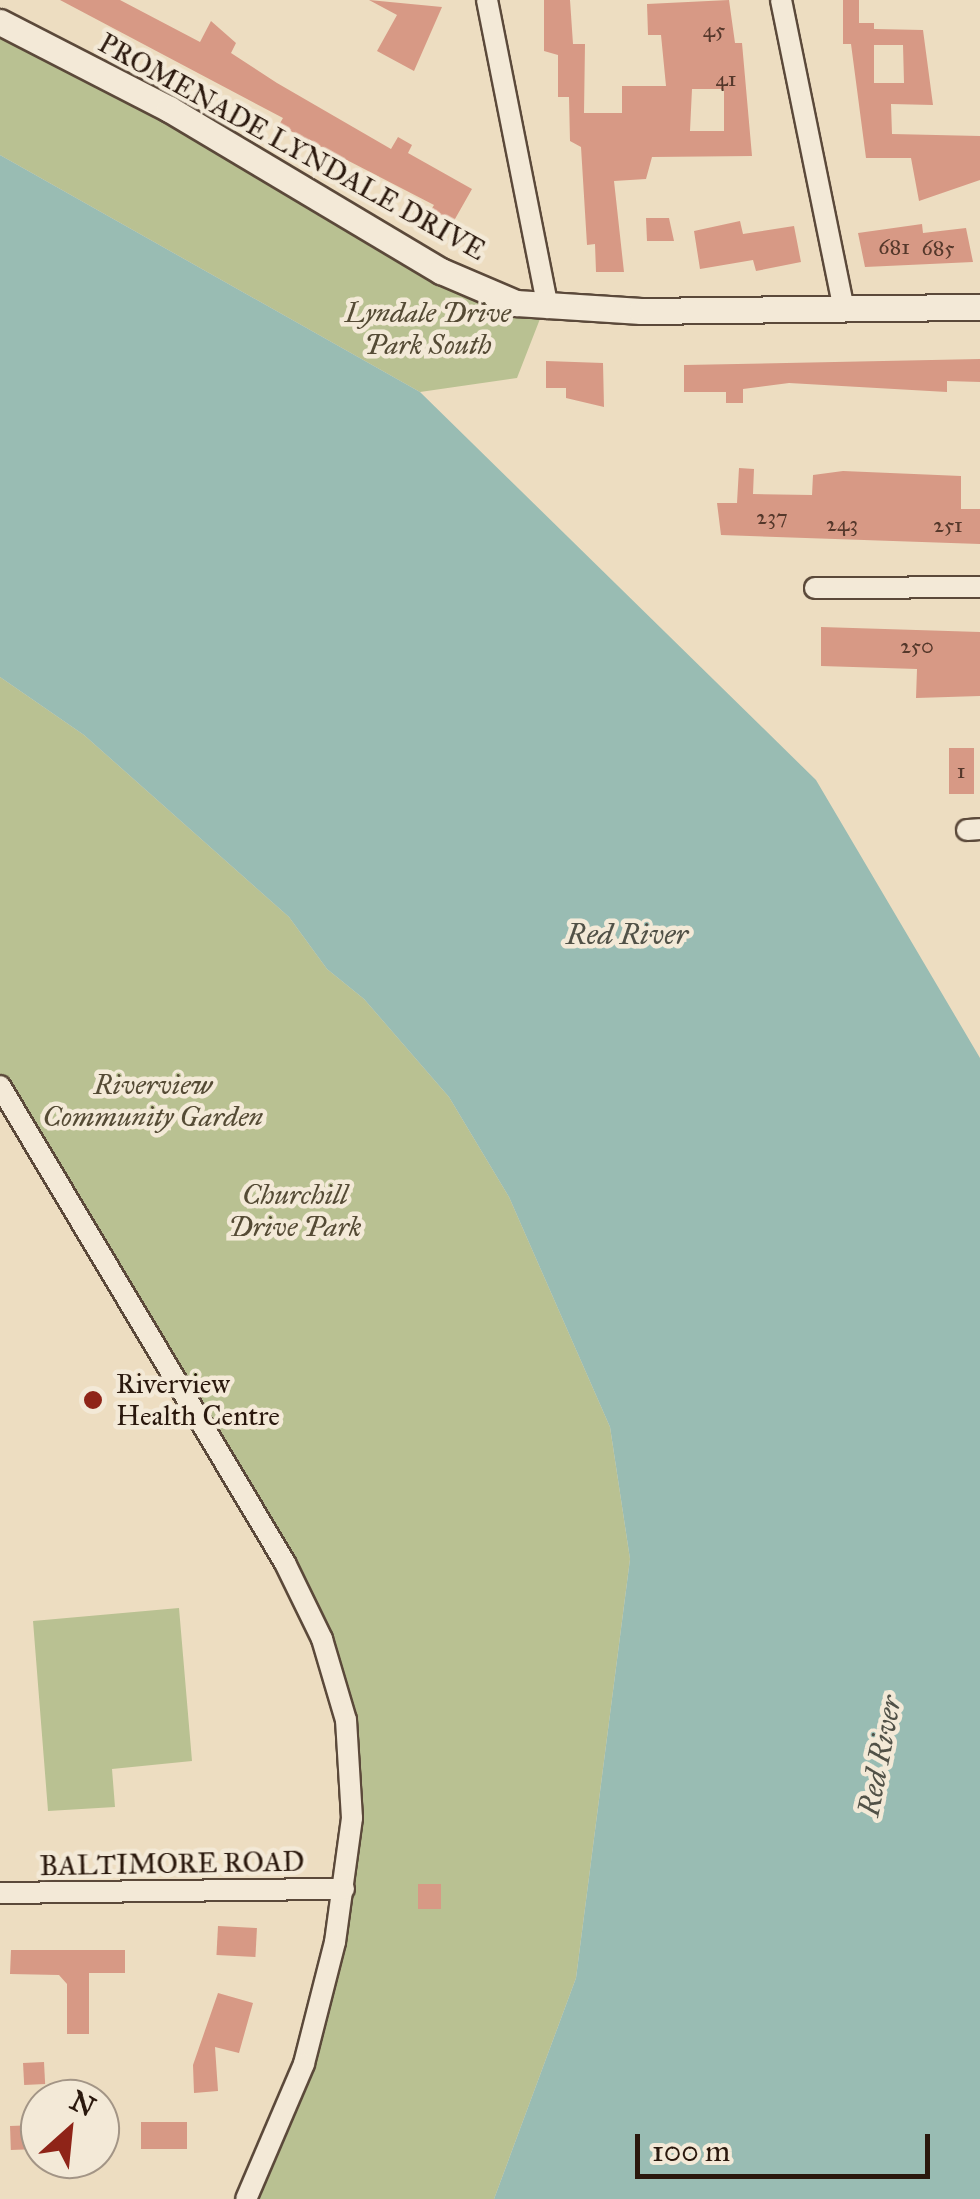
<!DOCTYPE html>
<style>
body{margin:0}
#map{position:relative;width:980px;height:2199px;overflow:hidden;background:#edddc1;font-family:"IM FELL Great Primer",serif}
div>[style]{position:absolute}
.green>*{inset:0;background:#b9c192}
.water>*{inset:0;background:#99bcb3}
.building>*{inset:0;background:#d79985;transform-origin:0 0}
.roads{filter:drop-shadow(2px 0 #5b493a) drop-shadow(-2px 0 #5b493a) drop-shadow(0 2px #5b493a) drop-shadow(0 -2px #5b493a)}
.minor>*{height:20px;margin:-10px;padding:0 10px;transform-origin:10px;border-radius:10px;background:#f3e9d7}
.tertiary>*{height:25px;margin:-12.5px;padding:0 12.5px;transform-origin:12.5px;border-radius:12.5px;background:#f3e9d7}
.dots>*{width:28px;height:28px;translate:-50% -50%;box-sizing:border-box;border:5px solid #f3e9d7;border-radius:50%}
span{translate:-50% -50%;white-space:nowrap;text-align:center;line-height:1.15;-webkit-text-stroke:9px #f3e9d7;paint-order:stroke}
.number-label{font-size:22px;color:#55382b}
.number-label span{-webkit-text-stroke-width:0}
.street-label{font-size:28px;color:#2a180d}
.park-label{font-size:28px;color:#554b35;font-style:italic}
.poi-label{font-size:28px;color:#2a180d}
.left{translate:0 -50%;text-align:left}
.water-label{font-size:30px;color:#515147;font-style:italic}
.north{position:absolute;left:20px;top:2079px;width:100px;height:100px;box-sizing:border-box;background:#f3e9d7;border:2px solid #a39586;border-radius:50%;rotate:27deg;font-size:28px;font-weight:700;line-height:40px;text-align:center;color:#2a180d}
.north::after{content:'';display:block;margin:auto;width:35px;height:45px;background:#8f2418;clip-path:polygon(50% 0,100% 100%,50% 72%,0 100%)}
.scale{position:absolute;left:635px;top:2134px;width:295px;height:45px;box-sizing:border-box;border:5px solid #2a180d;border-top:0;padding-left:12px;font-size:30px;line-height:35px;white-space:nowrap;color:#2a180d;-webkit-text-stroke:8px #f3e9d7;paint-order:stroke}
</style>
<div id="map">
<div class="green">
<i style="clip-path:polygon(0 23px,441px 271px,545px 306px,517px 378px,420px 392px,0 155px)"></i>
<i style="clip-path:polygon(0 677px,84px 735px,289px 917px,327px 969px,364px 999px,449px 1097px,509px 1197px,610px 1427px,630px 1559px,576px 1978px,494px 2199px,246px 2199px,321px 2003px,351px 1771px,322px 1639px,0 1086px)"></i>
<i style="clip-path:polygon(179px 1608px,192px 1761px,112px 1769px,115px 1807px,48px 1811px,33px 1621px)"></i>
</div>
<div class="water">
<i style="clip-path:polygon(0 155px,420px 392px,816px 780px,980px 1058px,980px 2199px,494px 2199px,576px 1978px,630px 1559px,610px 1427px,509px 1197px,449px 1097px,364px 999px,327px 969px,289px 917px,84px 735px,0 677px)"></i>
</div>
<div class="building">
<i style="clip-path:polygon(60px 0,120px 0,200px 42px,211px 21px,236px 43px,231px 53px,277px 83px,391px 149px,398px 137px,412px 145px,408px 153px,472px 189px,451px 226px,429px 213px,434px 205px,279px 125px,283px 118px)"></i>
<i style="clip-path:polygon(369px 0,442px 7px,414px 71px,377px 51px,397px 15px)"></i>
<i style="clip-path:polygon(evenodd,544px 0,570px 0,573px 44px,585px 44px,584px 113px,622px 113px,622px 86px,666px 86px,661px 35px,648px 35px,647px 4px,729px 0,735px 43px,742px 43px,752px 156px,652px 157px,646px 179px,614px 181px,624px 272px,596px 272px,595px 244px,587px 245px,581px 147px,570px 141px,569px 97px,558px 97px,558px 55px,544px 51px,544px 0,692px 89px,724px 89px,724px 131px,690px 131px,692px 89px)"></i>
<i style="clip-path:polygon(evenodd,843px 0,859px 0,859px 23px,874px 23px,874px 29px,923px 30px,933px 105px,891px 104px,892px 134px,980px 136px,980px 180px,919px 201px,911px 158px,866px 158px,851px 44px,843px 44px,843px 0,874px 45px,903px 45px,904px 83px,874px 83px,874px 45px)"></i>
<i style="clip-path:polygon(646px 218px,669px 218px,674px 241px,647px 241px)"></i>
<i style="clip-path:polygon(740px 221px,743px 234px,794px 226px,801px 262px,756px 271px,753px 260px,700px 269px,694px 231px)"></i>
<i style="clip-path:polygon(922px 224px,923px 233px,966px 228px,973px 262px,865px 267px,858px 233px)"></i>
<i style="clip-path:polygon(980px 359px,980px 382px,947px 381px,947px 392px,789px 383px,743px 389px,743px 403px,726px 403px,726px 392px,684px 392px,684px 365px)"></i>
<i style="clip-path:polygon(546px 361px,603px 363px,604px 407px,566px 398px,566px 388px,546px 388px)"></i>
<i style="clip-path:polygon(739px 468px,754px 469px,753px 494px,812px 495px,813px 475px,843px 471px,961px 476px,961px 509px,980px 509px,980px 544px,721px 535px,717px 503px,737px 503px)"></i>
<i style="clip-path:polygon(821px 627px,980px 632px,980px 696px,916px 698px,917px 669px,821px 666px)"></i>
<i style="left:949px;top:748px;width:25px;height:46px"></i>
<i style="left:418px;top:1884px;width:23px;height:25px"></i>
<i style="left:218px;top:1926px;width:39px;height:29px;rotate:3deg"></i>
<i style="clip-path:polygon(11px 1950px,125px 1950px,125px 1973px,89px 1973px,89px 2034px,67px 2034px,67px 1984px,59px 1975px,10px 1974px)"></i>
<i style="clip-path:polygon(218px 1993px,253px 2003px,239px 2053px,215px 2047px,218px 2091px,194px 2093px,193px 2065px)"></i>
<i style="left:44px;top:2062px;width:22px;height:21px;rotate:87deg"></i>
<i style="left:141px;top:2122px;width:46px;height:27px"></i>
<i style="left:36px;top:2125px;width:24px;height:26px;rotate:88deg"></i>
</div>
<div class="roads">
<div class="minor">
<i style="left:487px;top:0;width:314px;rotate:78.8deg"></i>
<i style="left:781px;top:0;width:315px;rotate:78.5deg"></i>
<i style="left:815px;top:588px;width:165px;rotate:-0.3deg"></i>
<i style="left:967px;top:830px;width:13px;rotate:-4deg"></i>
<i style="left:0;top:1086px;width:556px;rotate:59.14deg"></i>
<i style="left:285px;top:1563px;width:85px;rotate:64deg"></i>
<i style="left:322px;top:1639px;width:84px;rotate:73.5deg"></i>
<i style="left:346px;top:1720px;width:98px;rotate:86.5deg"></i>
<i style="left:352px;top:1818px;width:125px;rotate:97.8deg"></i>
<i style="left:335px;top:1942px;width:126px;rotate:104.3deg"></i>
<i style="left:304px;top:2064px;width:147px;rotate:113.2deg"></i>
<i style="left:0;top:1893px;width:344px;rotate:-0.7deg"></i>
</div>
<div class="tertiary">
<i style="left:0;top:22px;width:190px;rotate:27.2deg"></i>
<i style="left:169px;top:109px;width:317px;rotate:30.8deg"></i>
<i style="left:441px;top:271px;width:82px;rotate:23.1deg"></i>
<i style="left:516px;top:303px;width:125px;rotate:3.7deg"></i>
<i style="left:641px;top:311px;width:339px;rotate:-0.7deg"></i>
</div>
</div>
<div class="dots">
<i style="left:93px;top:1400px;background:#8f2418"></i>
</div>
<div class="number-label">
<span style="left:714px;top:30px">45</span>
<span style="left:726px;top:79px">41</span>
<span style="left:894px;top:247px">681</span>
<span style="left:938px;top:248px">685</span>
<span style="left:772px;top:517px">237</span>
<span style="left:842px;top:524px">243</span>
<span style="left:948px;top:525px">251</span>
<span style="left:917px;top:646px">250</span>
<span style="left:961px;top:771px">1</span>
</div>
<div class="street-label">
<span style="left:292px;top:147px;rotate:29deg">PROMENADE LYNDALE DRIVE</span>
<span style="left:172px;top:1864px;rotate:-1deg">BALTIMORE ROAD</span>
</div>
<div class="park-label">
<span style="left:428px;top:329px">Lyndale Drive<br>Park South</span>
<span style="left:153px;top:1101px">Riverview<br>Community Garden</span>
<span style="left:295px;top:1211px">Churchill<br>Drive Park</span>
</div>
<div class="poi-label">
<span class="left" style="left:116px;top:1400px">Riverview<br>Health Centre</span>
</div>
<div class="water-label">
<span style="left:627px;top:934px">Red River</span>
<span style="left:880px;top:1756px;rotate:-79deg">Red River</span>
</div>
<div class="north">N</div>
<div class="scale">100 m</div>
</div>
